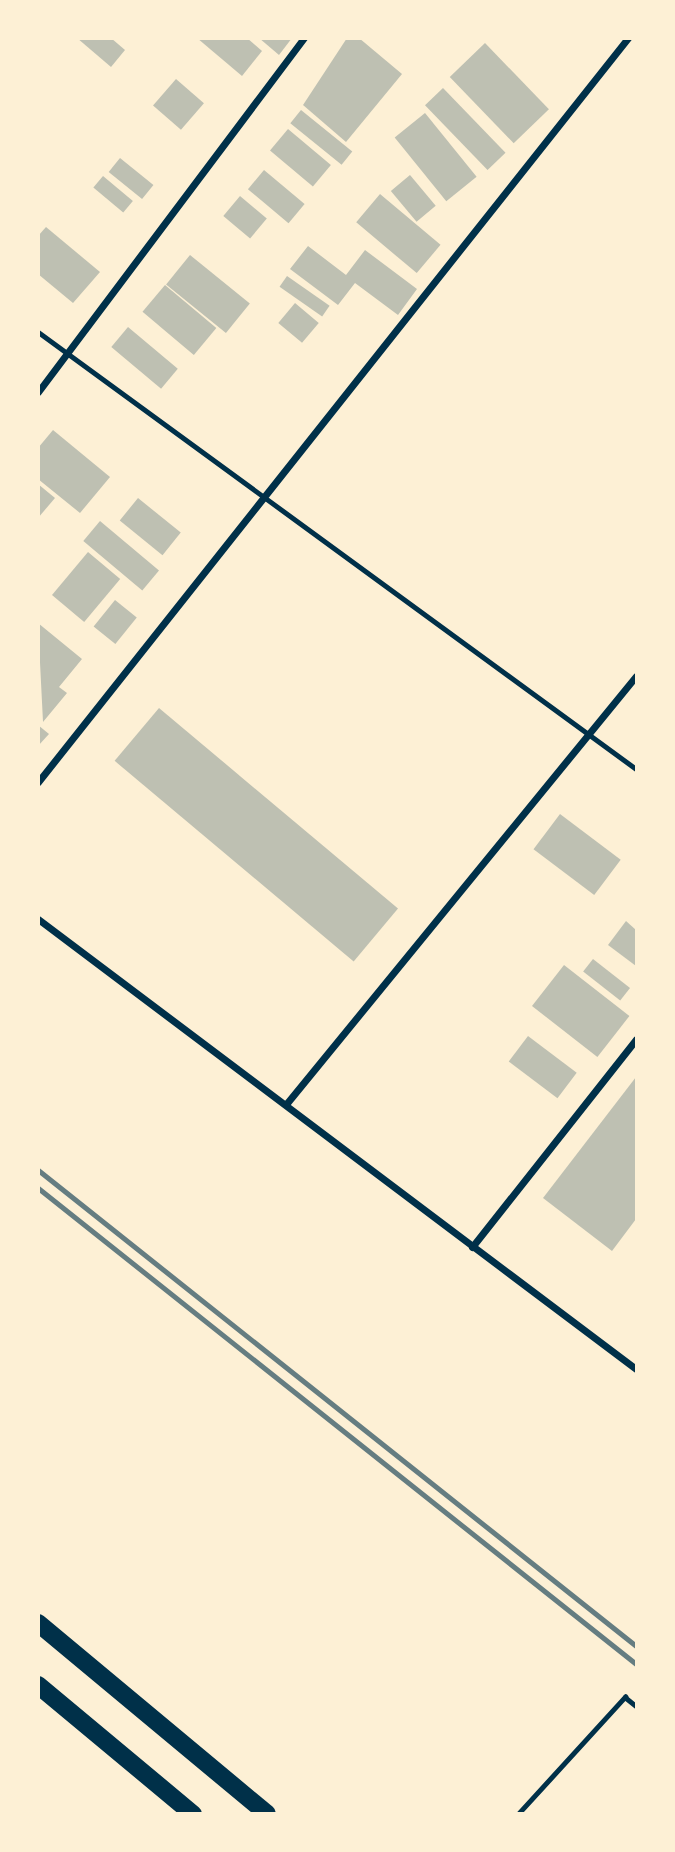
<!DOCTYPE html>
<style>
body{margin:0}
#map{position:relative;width:675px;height:1852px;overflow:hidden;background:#fdf0d5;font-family:Inter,sans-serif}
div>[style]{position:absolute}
.building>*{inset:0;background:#bec0b2;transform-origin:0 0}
.path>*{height:4.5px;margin:-2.25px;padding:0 2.25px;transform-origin:2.25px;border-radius:2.25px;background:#003049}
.service>*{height:5px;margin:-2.5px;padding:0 2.5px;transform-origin:2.5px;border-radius:2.5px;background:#003049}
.minor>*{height:7px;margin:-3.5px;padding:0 3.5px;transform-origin:3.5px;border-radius:3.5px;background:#003049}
.primary>*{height:18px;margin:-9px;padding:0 9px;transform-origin:9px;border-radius:9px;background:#003049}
.rail>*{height:5px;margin:-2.5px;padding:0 2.5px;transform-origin:2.5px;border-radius:2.5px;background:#657d81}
span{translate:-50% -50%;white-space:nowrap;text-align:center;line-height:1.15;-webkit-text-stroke:7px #fdf0d5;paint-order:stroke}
.frame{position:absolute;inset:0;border:40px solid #fdf0d5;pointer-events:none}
</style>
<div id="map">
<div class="building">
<i style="clip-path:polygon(77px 38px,111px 38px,125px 50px,111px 67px)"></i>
<i style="clip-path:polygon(197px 38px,247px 38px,262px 51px,242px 76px)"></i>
<i style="clip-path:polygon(259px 38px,292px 38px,279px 55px)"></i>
<i style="clip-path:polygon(347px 38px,359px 38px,402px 74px,346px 142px,303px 105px)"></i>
<i style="left:485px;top:43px;width:92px;height:49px;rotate:46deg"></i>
<i style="left:176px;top:79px;width:37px;height:35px;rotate:41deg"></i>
<i style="left:443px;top:88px;width:90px;height:25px;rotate:46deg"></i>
<i style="left:301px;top:110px;width:66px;height:17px;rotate:39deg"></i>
<i style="left:425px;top:113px;width:82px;height:39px;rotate:51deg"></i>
<i style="left:288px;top:129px;width:56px;height:28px;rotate:40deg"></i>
<i style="left:120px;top:158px;width:43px;height:18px;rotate:39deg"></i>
<i style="left:264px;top:170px;width:53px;height:25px;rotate:40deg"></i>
<i style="left:410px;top:175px;width:40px;height:25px;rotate:50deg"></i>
<i style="left:103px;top:176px;width:39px;height:15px;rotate:40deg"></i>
<i style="left:380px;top:194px;width:79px;height:37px;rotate:40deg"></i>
<i style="left:240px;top:196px;width:35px;height:26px;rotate:40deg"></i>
<i style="clip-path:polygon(46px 227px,100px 272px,73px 303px,38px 274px,38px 236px)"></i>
<i style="clip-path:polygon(308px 246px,346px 275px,365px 250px,417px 289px,398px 315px,355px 283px,338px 305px,290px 269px)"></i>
<i style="left:190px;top:255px;width:77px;height:38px;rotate:39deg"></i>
<i style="left:287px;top:276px;width:52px;height:13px;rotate:35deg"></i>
<i style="left:165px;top:285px;width:67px;height:35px;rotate:40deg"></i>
<i style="left:295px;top:303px;width:31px;height:26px;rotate:40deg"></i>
<i style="left:128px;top:327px;width:65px;height:26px;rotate:40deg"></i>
<i style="clip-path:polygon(53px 430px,110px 477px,80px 513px,38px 479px,38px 448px)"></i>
<i style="clip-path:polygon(38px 484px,55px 498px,38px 518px)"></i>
<i style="left:138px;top:498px;width:55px;height:29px;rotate:39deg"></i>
<i style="left:100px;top:521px;width:77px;height:26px;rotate:40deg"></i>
<i style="left:88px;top:552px;width:42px;height:56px;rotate:40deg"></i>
<i style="left:115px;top:600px;width:28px;height:34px;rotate:39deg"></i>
<i style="clip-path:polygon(38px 623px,82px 659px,59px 687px,67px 693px,43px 722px)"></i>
<i style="left:159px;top:708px;width:312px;height:69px;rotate:40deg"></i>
<i style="clip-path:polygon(38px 725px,49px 734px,38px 746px)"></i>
<i style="left:560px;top:814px;width:76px;height:44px;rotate:37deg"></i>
<i style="clip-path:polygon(626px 921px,636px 930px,636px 966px,608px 945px)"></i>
<i style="left:593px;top:959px;width:47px;height:16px;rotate:38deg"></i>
<i style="left:564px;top:965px;width:83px;height:52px;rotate:38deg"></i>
<i style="left:528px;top:1036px;width:61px;height:32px;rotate:37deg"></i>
<i style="clip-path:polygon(636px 1077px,636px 1219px,612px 1251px,543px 1198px)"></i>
</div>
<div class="path">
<i style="left:518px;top:1814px;width:159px;rotate:-47.6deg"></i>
<i style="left:625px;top:1697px;width:14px;rotate:39deg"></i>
</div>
<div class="service">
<i style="left:38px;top:332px;width:741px;rotate:36.16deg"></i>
</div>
<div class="minor">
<i style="left:38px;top:392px;width:443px;rotate:-53.1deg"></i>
<i style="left:38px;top:782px;width:950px;rotate:-51.59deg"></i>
<i style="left:38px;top:919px;width:748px;rotate:36.96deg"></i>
<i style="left:287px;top:1103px;width:551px;rotate:-50.74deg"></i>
<i style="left:472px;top:1247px;width:265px;rotate:-51.7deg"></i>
</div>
<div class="primary">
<i style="left:38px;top:1623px;width:298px;rotate:39.8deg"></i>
<i style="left:38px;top:1685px;width:202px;rotate:39.8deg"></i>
</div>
<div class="rail">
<i style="left:38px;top:1170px;width:764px;rotate:38.52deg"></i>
<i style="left:38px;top:1188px;width:764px;rotate:38.52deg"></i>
</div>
<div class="frame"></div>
</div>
